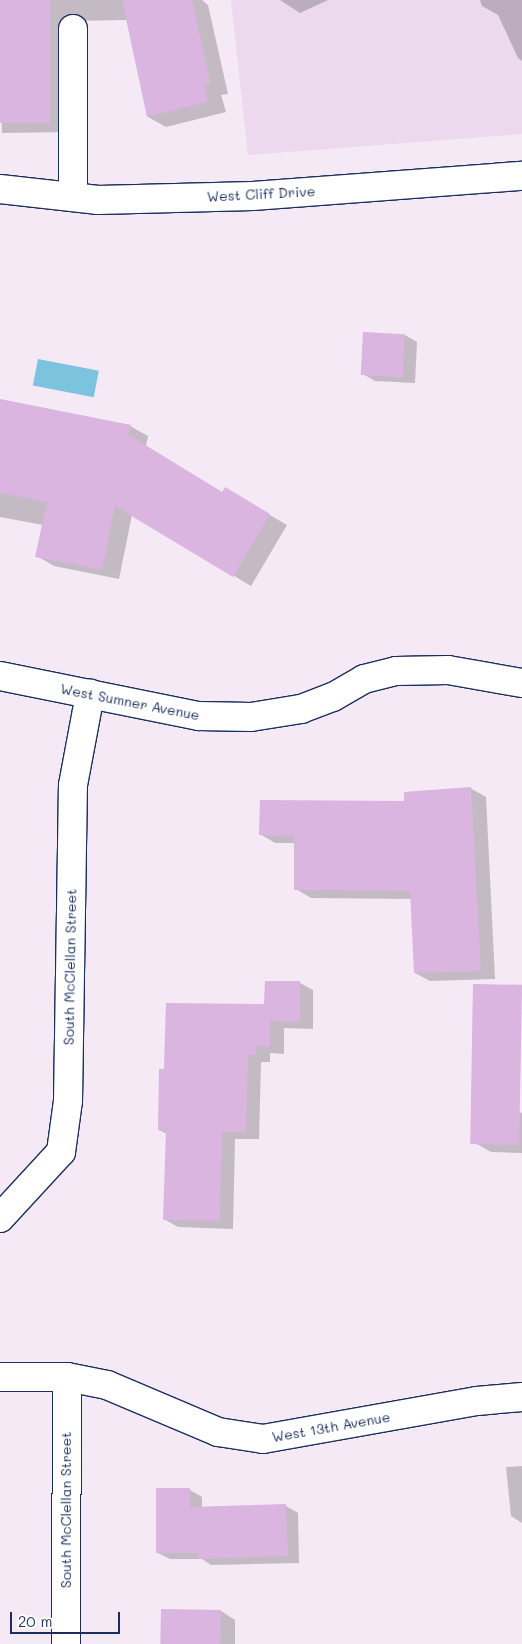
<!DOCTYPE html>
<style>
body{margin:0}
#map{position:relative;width:522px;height:1644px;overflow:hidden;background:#f4e9f5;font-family:Mali,sans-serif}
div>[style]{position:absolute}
.built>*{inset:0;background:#ecd9ee}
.water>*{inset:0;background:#7cc4dd;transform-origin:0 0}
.shadow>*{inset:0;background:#0003}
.building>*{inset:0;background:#d9b5df;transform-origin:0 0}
.roads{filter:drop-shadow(1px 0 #1b2f5e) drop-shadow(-1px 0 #1b2f5e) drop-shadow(0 1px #1b2f5e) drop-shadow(0 -1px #1b2f5e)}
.minor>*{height:28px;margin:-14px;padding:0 14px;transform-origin:14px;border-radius:14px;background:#fff}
span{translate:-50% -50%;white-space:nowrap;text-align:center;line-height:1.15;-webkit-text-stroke:4px #fff;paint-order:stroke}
.street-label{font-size:14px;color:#1b2f5e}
.scale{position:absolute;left:10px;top:1612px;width:110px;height:22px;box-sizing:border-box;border:2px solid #1b2f5e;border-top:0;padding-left:6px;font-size:15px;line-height:18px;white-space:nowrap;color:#1b2f5e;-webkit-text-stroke:4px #fff;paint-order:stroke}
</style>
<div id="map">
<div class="built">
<i style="clip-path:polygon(231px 0,522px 0,522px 134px,248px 155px)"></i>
</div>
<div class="water">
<i style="left:38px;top:359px;width:62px;height:27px;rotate:11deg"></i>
</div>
<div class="shadow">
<i style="clip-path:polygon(0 0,202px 0,208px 5px,228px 94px,221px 95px,226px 112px,166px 127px,148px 117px,128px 20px,67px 21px,69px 132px,2px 133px)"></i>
<i style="clip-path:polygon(280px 0,328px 0,300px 13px)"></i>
<i style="clip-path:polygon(480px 0,522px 0,522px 61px,518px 58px,498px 15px,482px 6px)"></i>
<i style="clip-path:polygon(405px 335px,417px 342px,415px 383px,375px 381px,363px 374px)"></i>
<i style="clip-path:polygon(0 401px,130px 426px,148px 436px,146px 446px,223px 493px,225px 489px,287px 525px,251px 586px,132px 515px,119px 579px,54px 566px,37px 556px,43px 525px,0 517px)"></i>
<i style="clip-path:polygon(470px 788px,486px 797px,495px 979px,430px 981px,415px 973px,412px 899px,311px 898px,296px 889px,296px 843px,275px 843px,260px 834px)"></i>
<i style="clip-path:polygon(300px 983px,313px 990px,313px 1029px,284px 1028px,284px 1054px,270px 1053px,270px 1062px,261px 1062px,259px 1139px,235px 1139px,233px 1229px,178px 1227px,164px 1219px,167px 1134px,159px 1130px,166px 1071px)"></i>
<i style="clip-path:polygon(522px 1112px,522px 1153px,491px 1152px,475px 1143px)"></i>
<i style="clip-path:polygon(522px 1466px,522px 1523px,511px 1516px,506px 1467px)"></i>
<i style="clip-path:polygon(190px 1490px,202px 1497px,202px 1508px,286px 1506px,298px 1513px,299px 1563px,211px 1565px,202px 1559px,170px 1559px,158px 1553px)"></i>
<i style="clip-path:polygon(221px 1611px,235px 1620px,235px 1644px,161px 1644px)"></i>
</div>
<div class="building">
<i style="left:0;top:0;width:50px;height:123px"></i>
<i style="clip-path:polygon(122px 0,192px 0,211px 84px,204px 86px,208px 102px,147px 117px)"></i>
<i style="left:363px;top:332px;width:42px;height:43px;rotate:3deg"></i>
<i style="clip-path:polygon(0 399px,131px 425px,129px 435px,222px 492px,225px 487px,270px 514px,233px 577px,115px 506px,102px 570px,35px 557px,47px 502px,0 493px)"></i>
<i style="clip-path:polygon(471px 787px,481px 971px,414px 973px,410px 891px,294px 890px,294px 836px,259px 835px,260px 800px,404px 801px,404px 792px)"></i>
<i style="clip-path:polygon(265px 981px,300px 981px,300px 1022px,270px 1021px,270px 1047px,256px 1046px,256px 1055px,248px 1055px,246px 1132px,222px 1132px,220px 1221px,163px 1220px,166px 1131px,158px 1130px,159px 1069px,164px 1069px,166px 1003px,264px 1004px)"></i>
<i style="left:473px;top:984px;width:49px;height:160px;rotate:1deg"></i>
<i style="clip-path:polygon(156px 1488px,190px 1488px,190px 1507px,286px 1504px,288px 1556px,198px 1559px,198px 1553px,156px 1553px)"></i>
<i style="left:161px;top:1609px;width:60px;height:35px;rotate:1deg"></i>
</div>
<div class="roads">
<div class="minor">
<i style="left:73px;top:29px;width:168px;rotate:90deg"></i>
<i style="left:0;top:189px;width:99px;rotate:6.4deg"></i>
<i style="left:98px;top:200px;width:155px;rotate:-1.5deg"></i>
<i style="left:253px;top:196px;width:270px;rotate:-4.3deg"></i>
<i style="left:0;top:676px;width:203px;rotate:11.4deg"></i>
<i style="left:199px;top:716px;width:52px;rotate:1.1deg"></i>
<i style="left:251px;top:717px;width:51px;rotate:-9.1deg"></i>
<i style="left:301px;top:709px;width:34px;rotate:-21deg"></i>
<i style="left:333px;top:697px;width:36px;rotate:-30deg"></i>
<i style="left:364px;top:679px;width:33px;rotate:-14deg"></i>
<i style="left:396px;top:671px;width:52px;rotate:-1.1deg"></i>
<i style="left:448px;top:670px;width:75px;rotate:10deg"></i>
<i style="left:0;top:1218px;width:90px;rotate:-47.3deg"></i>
<i style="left:61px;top:1152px;width:51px;rotate:-82.2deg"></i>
<i style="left:68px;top:1101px;width:316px;rotate:-89.1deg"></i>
<i style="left:73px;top:785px;width:93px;rotate:-79.4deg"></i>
<i style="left:0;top:1377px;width:67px"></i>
<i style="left:67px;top:1377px;width:41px;rotate:11.3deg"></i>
<i style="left:107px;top:1385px;width:121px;rotate:22.9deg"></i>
<i style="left:218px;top:1432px;width:46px;rotate:8.8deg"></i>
<i style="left:263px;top:1439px;width:217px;rotate:-10.1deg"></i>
<i style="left:477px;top:1401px;width:45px;rotate:-5.1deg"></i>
<i style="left:66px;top:1644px;width:267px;rotate:-89.8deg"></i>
</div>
</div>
<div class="street-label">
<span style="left:261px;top:194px;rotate:-3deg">West Cliff Drive</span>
<span style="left:130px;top:702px;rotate:11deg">West Sumner Avenue</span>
<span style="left:70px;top:967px;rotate:-89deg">South McClellan Street</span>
<span style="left:331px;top:1427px;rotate:-10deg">West 13th Avenue</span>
<span style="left:66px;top:1510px;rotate:-90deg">South McClellan Street</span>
</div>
<div class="scale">20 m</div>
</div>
